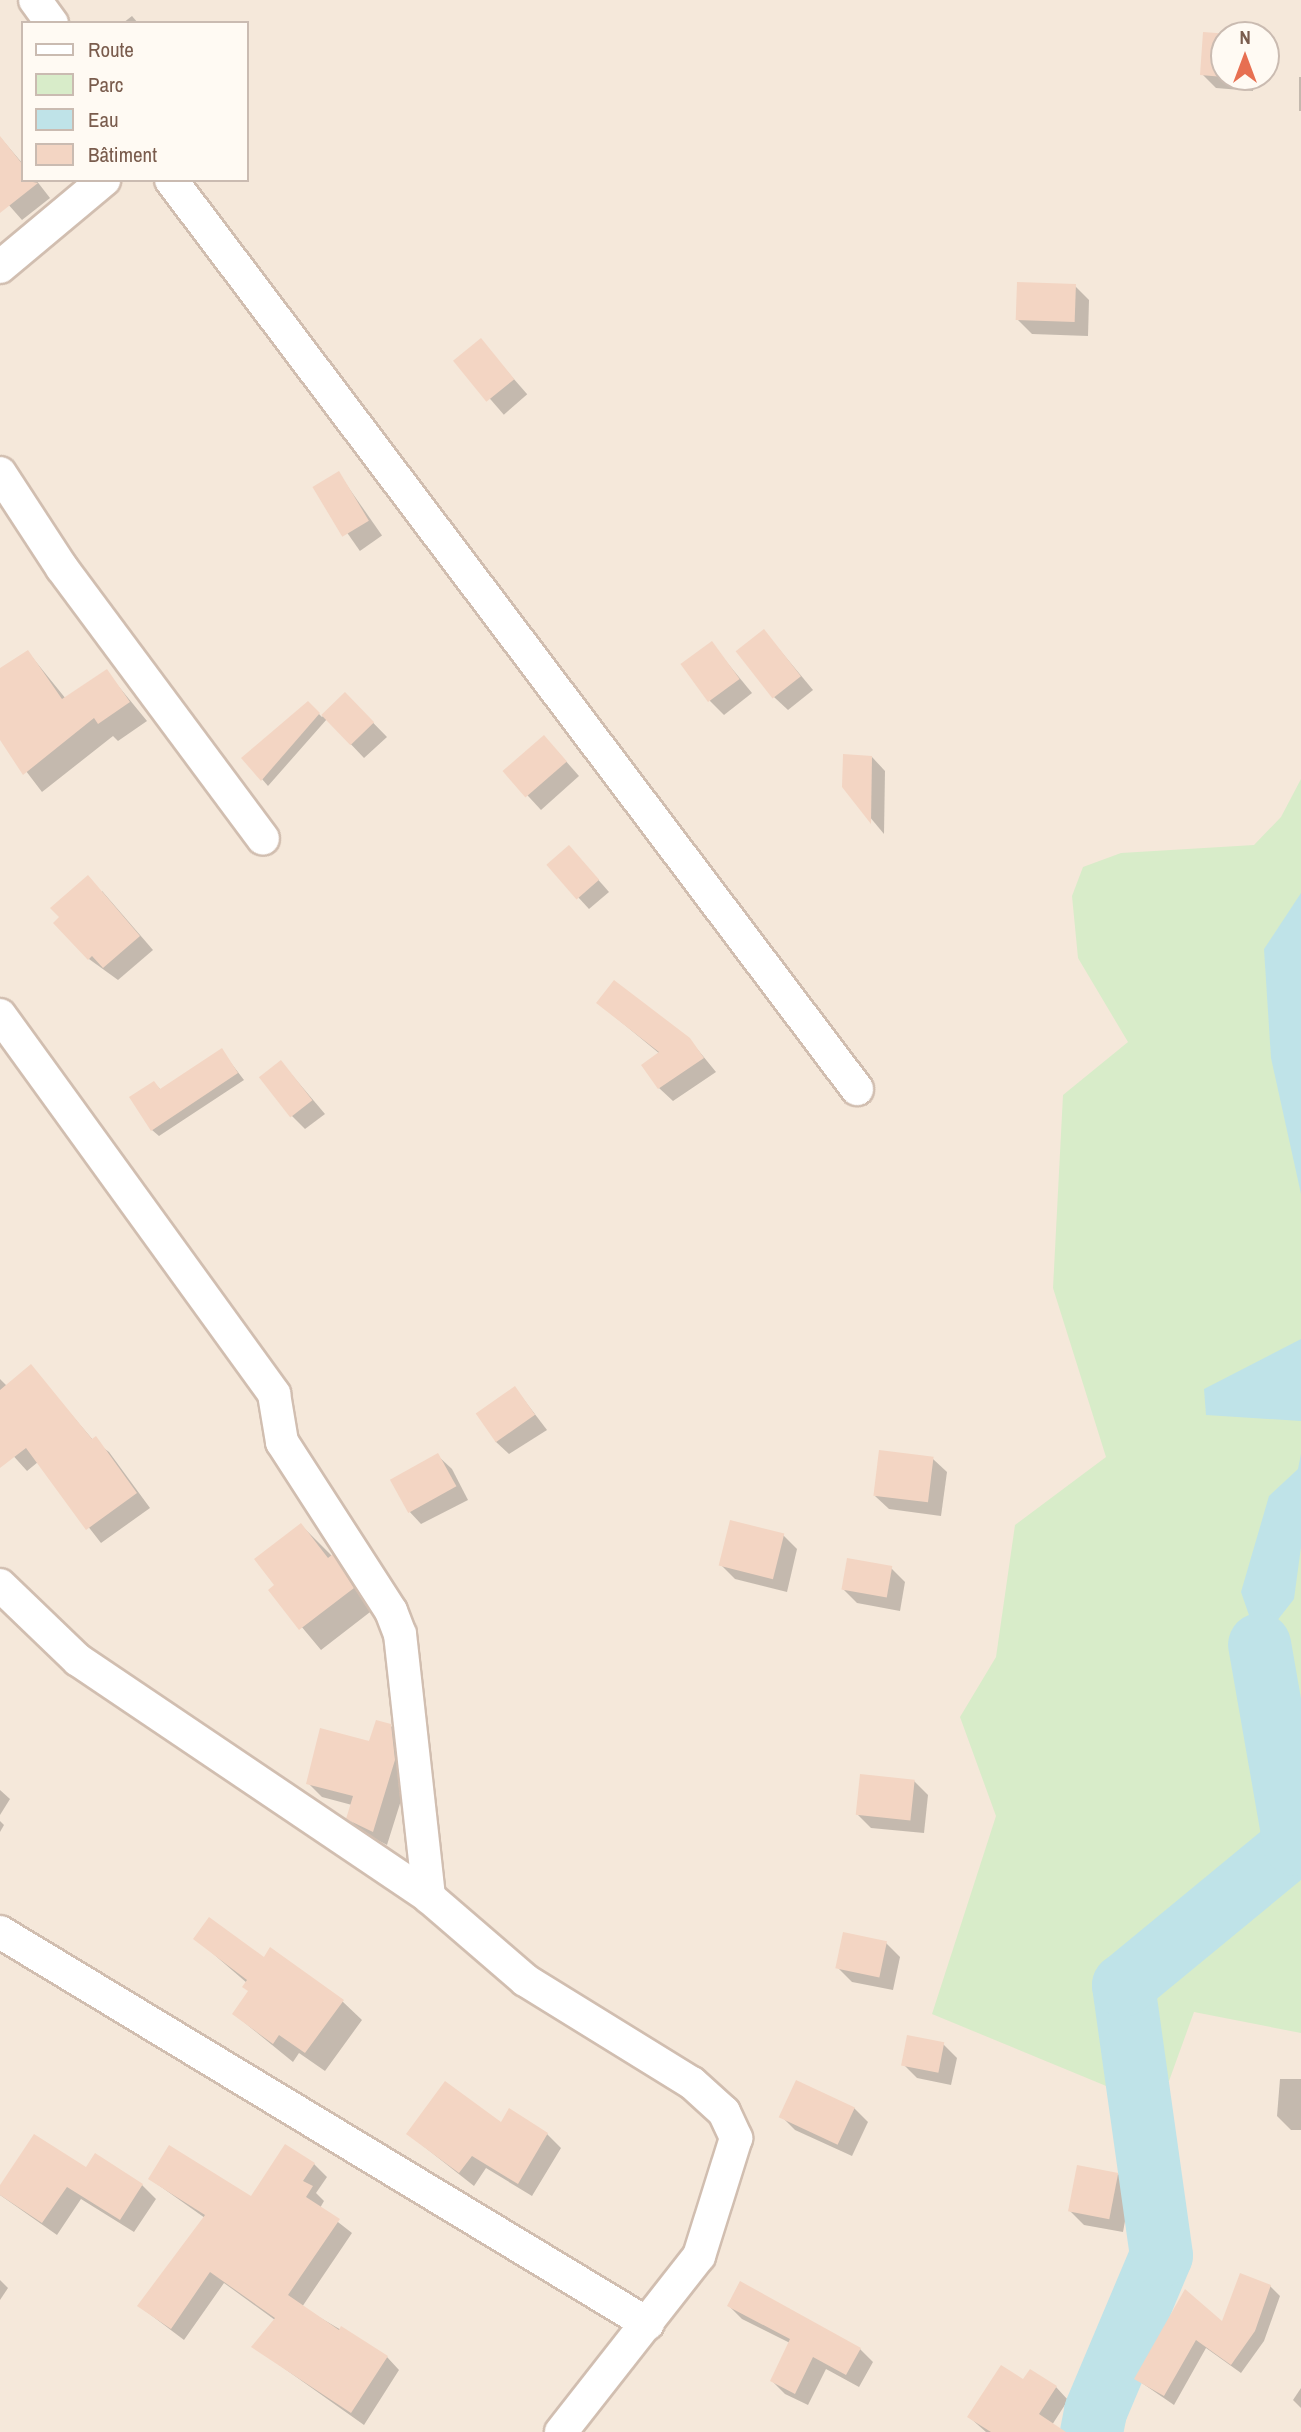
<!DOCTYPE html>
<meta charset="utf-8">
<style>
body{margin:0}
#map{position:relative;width:1301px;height:2432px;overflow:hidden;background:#fdf6ec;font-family:"Archivo Narrow",sans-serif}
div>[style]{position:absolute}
.residential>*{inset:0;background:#f5e8da}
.green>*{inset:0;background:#d8ecc9}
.water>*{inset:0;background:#bfe3e8}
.shadow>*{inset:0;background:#0003;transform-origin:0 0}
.river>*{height:63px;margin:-31.5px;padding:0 31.5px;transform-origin:31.5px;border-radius:31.5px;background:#bfe3e8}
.building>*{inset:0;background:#f3d5c3;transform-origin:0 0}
.roads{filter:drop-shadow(2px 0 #d1beb0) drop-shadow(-2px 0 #d1beb0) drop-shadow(0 2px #d1beb0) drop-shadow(0 -2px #d1beb0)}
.street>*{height:32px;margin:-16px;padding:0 16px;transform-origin:16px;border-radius:16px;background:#fff}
span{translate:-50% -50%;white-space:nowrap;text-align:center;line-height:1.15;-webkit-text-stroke:5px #fffaf3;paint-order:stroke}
.legend{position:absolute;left:21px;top:21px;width:228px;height:161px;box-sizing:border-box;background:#fffaf3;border:2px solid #cabbb1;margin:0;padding:9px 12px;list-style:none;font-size:21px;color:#7a5c4d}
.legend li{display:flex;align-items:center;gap:14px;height:35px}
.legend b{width:35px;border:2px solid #cabbb1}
.north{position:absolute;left:1210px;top:21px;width:70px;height:70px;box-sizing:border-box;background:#fffaf3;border:2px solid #cabbb1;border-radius:50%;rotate:0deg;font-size:19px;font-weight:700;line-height:28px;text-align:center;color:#7a5c4d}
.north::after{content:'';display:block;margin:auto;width:24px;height:32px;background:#e76f51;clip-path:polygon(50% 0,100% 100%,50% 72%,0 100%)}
</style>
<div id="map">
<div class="residential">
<i style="clip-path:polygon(evenodd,0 0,1301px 0,1301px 2432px,0 2432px,0 0,23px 23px,247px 23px,247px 180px,23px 180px,23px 23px,0 0,1224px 35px,1266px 35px,1266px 77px,1224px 77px,1224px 35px)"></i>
</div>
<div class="green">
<i style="clip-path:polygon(1301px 779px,1301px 2033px,1194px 2012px,1169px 2081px,1111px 2088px,932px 2014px,996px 1816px,960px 1717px,996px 1657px,1015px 1525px,1106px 1457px,1053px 1288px,1063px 1095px,1128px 1042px,1078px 958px,1072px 896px,1083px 867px,1121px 853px,1254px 845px,1281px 817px)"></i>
</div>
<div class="water">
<i style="clip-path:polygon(1301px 893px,1301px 1194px,1271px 1058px,1264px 949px)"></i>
<i style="clip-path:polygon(1301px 1339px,1301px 1421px,1206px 1415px,1204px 1389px)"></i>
<i style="clip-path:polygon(1301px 1454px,1301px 1547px,1294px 1599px,1259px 1644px,1241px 1592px,1269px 1496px,1298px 1469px)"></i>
</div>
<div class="shadow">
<i style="clip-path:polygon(132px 16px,138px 23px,123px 23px)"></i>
<i style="clip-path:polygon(1224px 35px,1224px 77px,1254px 77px,1253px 91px,1216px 88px,1202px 74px)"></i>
<i style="left:1299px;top:77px;width:2px;height:34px"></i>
<i style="clip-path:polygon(0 137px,23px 164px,23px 180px,36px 180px,50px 198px,22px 220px,0 195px)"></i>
<i style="clip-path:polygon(1075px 286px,1089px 300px,1088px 336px,1032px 334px,1018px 320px)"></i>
<i style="left:480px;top:340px;width:72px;height:31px;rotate:49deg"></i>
<i style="left:339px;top:474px;width:75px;height:27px;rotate:55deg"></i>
<i style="clip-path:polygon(764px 631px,813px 690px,788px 710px,774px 697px)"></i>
<i style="clip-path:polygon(711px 643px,752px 693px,724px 715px,710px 701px)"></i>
<i style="clip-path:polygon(28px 652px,66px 699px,106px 671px,147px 721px,118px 741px,113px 736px,42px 792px,0 737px,0 670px)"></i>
<i style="clip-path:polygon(345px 694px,387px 737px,364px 758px,327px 719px,268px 786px,262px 779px,308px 703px,322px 717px)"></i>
<i style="clip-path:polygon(557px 751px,579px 776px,541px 810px,505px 771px)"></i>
<i style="clip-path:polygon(872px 757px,885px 771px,884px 834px,844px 786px)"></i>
<i style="clip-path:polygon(580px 859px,609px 892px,589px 909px,578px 897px)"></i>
<i style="clip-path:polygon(102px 891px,153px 950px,118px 980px,89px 959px)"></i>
<i style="clip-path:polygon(598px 1003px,689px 1039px,716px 1072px,673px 1101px,659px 1088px,660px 1054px)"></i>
<i style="clip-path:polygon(221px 1050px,244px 1080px,159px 1136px,152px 1130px,154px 1083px,161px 1090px)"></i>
<i style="clip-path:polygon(281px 1062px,325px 1114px,305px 1129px,291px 1115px)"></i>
<i style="clip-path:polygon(31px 1367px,93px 1440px,109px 1452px,150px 1508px,101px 1543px,38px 1462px,27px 1471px,0 1441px,0 1379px,7px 1386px)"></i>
<i style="clip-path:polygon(515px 1388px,547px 1430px,509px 1454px,495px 1441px)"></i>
<i style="clip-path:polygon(438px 1456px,452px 1469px,468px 1500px,421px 1524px,408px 1510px,391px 1480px)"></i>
<i style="clip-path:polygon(933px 1459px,947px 1472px,941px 1516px,889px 1509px,875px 1496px)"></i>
<i style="clip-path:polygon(301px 1525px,353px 1577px,374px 1609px,321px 1650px,271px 1590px,277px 1586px)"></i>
<i style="clip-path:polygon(783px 1535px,797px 1549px,787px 1592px,735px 1579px,722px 1566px)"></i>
<i style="clip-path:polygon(891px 1568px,905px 1582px,900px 1611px,857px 1603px,843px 1589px)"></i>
<i style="clip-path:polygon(391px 1726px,405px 1740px,409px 1775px,387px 1845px,362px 1832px,348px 1818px,352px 1805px,322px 1797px,308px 1783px)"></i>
<i style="clip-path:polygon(914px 1781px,928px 1795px,924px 1833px,871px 1828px,857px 1814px)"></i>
<i style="clip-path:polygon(0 1790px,10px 1799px,0 1815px)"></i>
<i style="clip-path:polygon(0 1821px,4px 1825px,0 1832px)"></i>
<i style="clip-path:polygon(196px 1939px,342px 2001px,362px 2020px,325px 2071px,299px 2053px,293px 2062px,234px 2014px,250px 1992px,247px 1983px)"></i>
<i style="clip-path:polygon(886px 1943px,900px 1957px,893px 1990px,852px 1982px,838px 1968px)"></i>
<i style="clip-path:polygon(943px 2044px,957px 2058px,951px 2085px,917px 2078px,903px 2064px)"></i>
<i style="clip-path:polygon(1280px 2079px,1301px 2079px,1301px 2130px,1291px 2130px,1277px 2116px)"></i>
<i style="clip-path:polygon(854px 2108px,868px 2122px,852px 2156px,795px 2130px,782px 2117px)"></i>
<i style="clip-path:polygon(501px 2125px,547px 2134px,561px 2148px,532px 2196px,486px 2168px,474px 2186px,408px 2134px)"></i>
<i style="clip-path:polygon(314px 2164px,327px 2177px,316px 2193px,324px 2201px,320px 2208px,352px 2233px,302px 2307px,387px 2357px,399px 2370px,364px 2425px,254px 2347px,275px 2320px,224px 2283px,184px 2340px,139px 2306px,205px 2218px,150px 2179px,252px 2198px)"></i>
<i style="clip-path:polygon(86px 2169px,142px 2185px,156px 2199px,134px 2232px,81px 2199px,57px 2235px,0 2195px,0 2188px)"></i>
<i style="clip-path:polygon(1118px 2174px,1131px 2188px,1123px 2232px,1084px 2225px,1070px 2211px)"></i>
<i style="clip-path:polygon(0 2280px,8px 2288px,0 2300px)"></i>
<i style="clip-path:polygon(1270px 2286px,1280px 2296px,1264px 2341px,1241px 2373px,1206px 2348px,1174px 2405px,1136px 2379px,1186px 2292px,1223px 2324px)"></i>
<i style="clip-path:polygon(729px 2306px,860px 2349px,873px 2362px,859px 2387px,826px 2369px,808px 2405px,785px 2394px,772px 2381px,790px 2343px,742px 2319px)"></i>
<i style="clip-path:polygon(1023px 2382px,1056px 2387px,1068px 2400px,1052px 2425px,1059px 2432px,986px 2432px,969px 2417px)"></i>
<i style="clip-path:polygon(1301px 2388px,1301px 2408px,1293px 2400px)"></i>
</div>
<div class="river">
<i style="left:1091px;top:2432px;width:21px;rotate:-79deg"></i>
<i style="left:1095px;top:2411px;width:169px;rotate:-67.1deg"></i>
<i style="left:1161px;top:2255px;width:273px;rotate:-98deg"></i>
<i style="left:1123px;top:1985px;width:222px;rotate:-39.5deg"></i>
<i style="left:1294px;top:1844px;width:203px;rotate:-99.9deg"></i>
</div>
<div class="building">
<i style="clip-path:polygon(1203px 32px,1243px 35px,1224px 35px,1224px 77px,1200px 75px)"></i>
<i style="clip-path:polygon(0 136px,23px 165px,23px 180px,38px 183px,0 213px)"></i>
<i style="left:1017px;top:282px;width:59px;height:38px;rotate:2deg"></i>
<i style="left:481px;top:338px;width:53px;height:36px;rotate:51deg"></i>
<i style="left:339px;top:471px;width:58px;height:31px;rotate:59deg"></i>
<i style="left:764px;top:629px;width:60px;height:36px;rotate:52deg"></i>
<i style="left:712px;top:641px;width:47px;height:39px;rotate:54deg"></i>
<i style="clip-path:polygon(28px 650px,62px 699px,107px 669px,130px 702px,98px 724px,94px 718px,23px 775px,0 740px,0 668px)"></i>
<i style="left:345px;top:692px;width:42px;height:33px;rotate:46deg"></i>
<i style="clip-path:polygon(308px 701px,320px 713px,261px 781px,241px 758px)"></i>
<i style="left:544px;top:735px;width:35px;height:55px;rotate:49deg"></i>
<i style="clip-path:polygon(843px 754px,872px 756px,871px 824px,842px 787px)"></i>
<i style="left:569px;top:845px;width:46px;height:30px;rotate:49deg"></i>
<i style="clip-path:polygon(88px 875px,140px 936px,103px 968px,92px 956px,88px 960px,53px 923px,59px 917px,50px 908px)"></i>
<i style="clip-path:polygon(614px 980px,690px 1038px,704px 1058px,658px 1089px,641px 1065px,659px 1052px,596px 1003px)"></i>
<i style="clip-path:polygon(222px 1048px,238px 1073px,151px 1131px,129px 1097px,154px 1081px,160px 1089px)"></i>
<i style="left:281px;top:1060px;width:51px;height:28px;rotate:52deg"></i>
<i style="clip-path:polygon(31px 1364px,92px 1439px,96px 1436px,137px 1493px,86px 1530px,26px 1448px,0 1468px,0 1390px)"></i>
<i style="left:515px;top:1386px;width:35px;height:48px;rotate:55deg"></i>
<i style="left:879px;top:1450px;width:55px;height:46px;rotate:7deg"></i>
<i style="left:438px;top:1453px;width:38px;height:55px;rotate:61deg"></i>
<i style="left:730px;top:1520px;width:56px;height:47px;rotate:14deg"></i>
<i style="clip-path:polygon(301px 1523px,328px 1558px,333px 1554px,354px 1588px,299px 1630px,268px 1590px,274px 1585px,254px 1559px)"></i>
<i style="left:847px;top:1558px;width:46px;height:32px;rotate:10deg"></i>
<i style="clip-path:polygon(376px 1720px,391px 1724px,395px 1760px,373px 1832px,346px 1819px,353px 1796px,306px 1784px,320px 1728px,369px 1741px)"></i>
<i style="left:860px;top:1774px;width:55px;height:41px;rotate:6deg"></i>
<i style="clip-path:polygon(209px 1917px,264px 1957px,270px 1947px,344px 2000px,305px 2053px,279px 2035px,273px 2044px,232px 2014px,248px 1991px,242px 1987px,247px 1980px,193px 1939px)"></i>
<i style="left:843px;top:1932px;width:45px;height:37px;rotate:12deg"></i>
<i style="left:907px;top:2035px;width:38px;height:31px;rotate:11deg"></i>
<i style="left:796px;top:2080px;width:65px;height:41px;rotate:25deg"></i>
<i style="clip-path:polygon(445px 2081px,501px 2122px,509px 2108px,548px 2133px,518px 2184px,472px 2156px,459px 2173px,406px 2134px)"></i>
<i style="clip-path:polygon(34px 2134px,86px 2167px,95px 2153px,143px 2184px,120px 2220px,67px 2187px,42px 2223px,0 2195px,0 2185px)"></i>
<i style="clip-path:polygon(285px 2144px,315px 2163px,303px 2181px,313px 2186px,306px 2197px,340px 2219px,288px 2295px,339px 2330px,341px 2326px,388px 2356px,351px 2413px,251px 2347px,275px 2318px,210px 2272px,171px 2329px,137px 2306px,205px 2215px,148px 2179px,169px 2145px,251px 2196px)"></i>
<i style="left:1077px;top:2165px;width:42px;height:47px;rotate:11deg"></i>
<i style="clip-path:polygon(1240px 2273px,1271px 2285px,1255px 2331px,1231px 2365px,1196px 2340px,1164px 2396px,1134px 2379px,1185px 2289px,1222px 2321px)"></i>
<i style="clip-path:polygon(740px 2281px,861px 2348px,846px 2375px,813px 2357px,795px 2394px,770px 2381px,790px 2339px,727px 2306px)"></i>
<i style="clip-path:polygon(1001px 2365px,1023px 2379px,1030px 2369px,1057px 2386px,1039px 2414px,1066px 2432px,991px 2432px,967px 2417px)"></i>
</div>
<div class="roads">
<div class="street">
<i style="left:35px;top:0;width:29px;rotate:54deg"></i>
<i style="left:171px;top:180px;width:1139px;rotate:52.96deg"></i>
<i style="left:0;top:267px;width:136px;rotate:-39.9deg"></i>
<i style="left:0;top:473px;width:113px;rotate:56.9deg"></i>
<i style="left:62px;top:568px;width:337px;rotate:53.4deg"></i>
<i style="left:0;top:1015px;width:468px;rotate:54.1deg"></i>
<i style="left:274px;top:1394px;width:49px;rotate:80.5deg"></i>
<i style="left:282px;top:1442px;width:201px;rotate:57.2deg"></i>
<i style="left:391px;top:1611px;width:25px;rotate:69deg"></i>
<i style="left:400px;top:1634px;width:265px;rotate:83.7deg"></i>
<i style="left:0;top:1585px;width:108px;rotate:43.9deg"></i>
<i style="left:78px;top:1660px;width:424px;rotate:34deg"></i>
<i style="left:429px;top:1897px;width:127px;rotate:40.8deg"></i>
<i style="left:525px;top:1980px;width:196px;rotate:31.7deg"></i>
<i style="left:692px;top:2083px;width:43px;rotate:42.2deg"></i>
<i style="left:724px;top:2112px;width:29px;rotate:65deg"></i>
<i style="left:736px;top:2138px;width:124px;rotate:107.4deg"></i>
<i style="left:699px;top:2256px;width:224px;rotate:128.1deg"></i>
<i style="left:0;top:1932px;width:757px;rotate:31.17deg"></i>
</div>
</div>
<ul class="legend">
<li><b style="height:9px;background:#fff"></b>Route</li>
<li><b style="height:19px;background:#d8ecc9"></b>Parc</li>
<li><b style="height:19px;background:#bfe3e8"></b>Eau</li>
<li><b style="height:19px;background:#f3d5c3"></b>Bâtiment</li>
</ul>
<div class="north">N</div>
</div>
